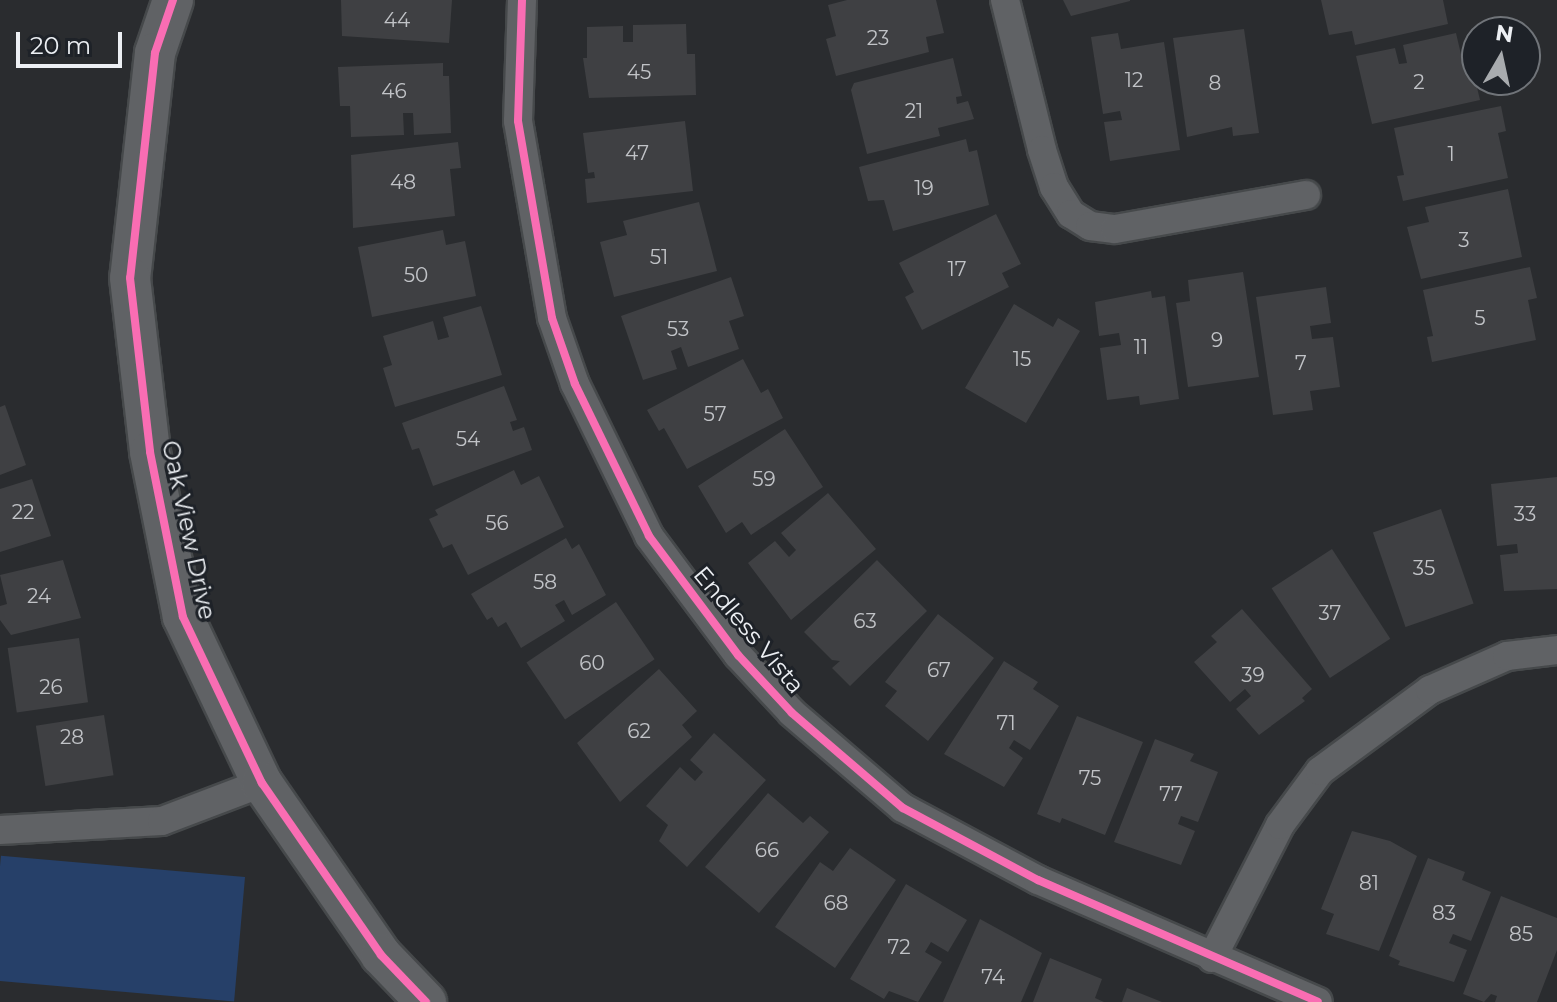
<!DOCTYPE html>
<style>
body{margin:0}
#map{position:relative;width:1557px;height:1002px;overflow:hidden;background:#2a2c2f;font-family:Montserrat,sans-serif}
div>[style]{position:absolute}
.green>*{inset:0;background:#264069;transform-origin:0 0}
.building>*{inset:0;background:#3f4043;transform-origin:0 0}
.roads{filter:drop-shadow(2px 0 #46494b) drop-shadow(-2px 0 #46494b) drop-shadow(0 2px #46494b) drop-shadow(0 -2px #46494b)}
.street>*{height:28px;margin:-14px;padding:0 14px;transform-origin:14px;border-radius:14px;background:#606265}
.secondary>*{height:40px;margin:-20px;padding:0 20px;transform-origin:20px;border-radius:20px;background:#606265}
.cycleway>*{height:8px;margin:-4px;padding:0 4px;transform-origin:4px;border-radius:4px;background:#f96db3}
span{translate:-50% -50%;white-space:nowrap;text-align:center;line-height:1.15;-webkit-text-stroke:6px #1e2228;paint-order:stroke}
.number-label{font-size:20px;color:#c1c3c7}
.number-label span{-webkit-text-stroke-width:0}
.street-label{font-size:24px;color:#eceff3}
.north{position:absolute;left:1461px;top:16px;width:80px;height:80px;box-sizing:border-box;background:#1e2228;border:2px solid #707479;border-radius:50%;rotate:9deg;font-size:22px;font-weight:700;line-height:32px;text-align:center;color:#eceff3}
.north::after{content:'';display:block;margin:auto;width:28px;height:36px;background:#a8abae;clip-path:polygon(50% 0,100% 100%,50% 72%,0 100%)}
.scale{position:absolute;left:16px;top:32px;width:106px;height:36px;box-sizing:border-box;border:4px solid #eceff3;border-top:0;padding-left:10px;font-size:24px;line-height:28px;white-space:nowrap;color:#eceff3;-webkit-text-stroke:6px #1e2228;paint-order:stroke}
</style>
<div id="map">
<div class="green">
<i style="left:245px;top:877px;width:125px;height:245px;rotate:95deg"></i>
</div>
<div class="building">
<i style="clip-path:polygon(341px 0,452px 0,449px 43px,342px 36px)"></i>
<i style="clip-path:polygon(847px 0,936px 0,944px 33px,926px 37px,929px 52px,836px 76px,826px 39px,836px 36px,828px 5px)"></i>
<i style="clip-path:polygon(1063px 0,1130px 0,1130px 1px,1071px 16px)"></i>
<i style="clip-path:polygon(1321px 0,1443px 0,1448px 24px,1355px 45px,1352px 31px,1329px 35px)"></i>
<i style="clip-path:polygon(686px 24px,687px 54px,695px 54px,696px 95px,589px 98px,583px 58px,587px 58px,587px 27px,623px 26px,623px 42px,633px 42px,633px 25px)"></i>
<i style="clip-path:polygon(1244px 29px,1259px 133px,1233px 136px,1232px 127px,1187px 137px,1173px 38px)"></i>
<i style="clip-path:polygon(1118px 33px,1121px 49px,1164px 42px,1180px 150px,1110px 161px,1104px 122px,1122px 120px,1120px 111px,1103px 114px,1091px 37px)"></i>
<i style="clip-path:polygon(1456px 33px,1463px 63px,1471px 62px,1480px 100px,1372px 124px,1356px 56px,1395px 48px,1399px 64px,1407px 63px,1403px 45px)"></i>
<i style="clip-path:polygon(953px 58px,962px 96px,956px 97px,957px 104px,968px 101px,974px 119px,938px 128px,940px 136px,867px 154px,851px 90px,854px 83px)"></i>
<i style="clip-path:polygon(443px 63px,443px 76px,449px 76px,451px 133px,414px 135px,413px 113px,403px 113px,404px 135px,351px 137px,350px 106px,340px 106px,338px 67px)"></i>
<i style="clip-path:polygon(1501px 106px,1506px 131px,1498px 133px,1508px 178px,1403px 201px,1397px 176px,1404px 175px,1394px 128px)"></i>
<i style="clip-path:polygon(685px 121px,693px 191px,587px 203px,585px 179px,595px 178px,594px 172px,588px 173px,583px 133px)"></i>
<i style="clip-path:polygon(966px 139px,969px 152px,977px 150px,989px 205px,893px 231px,884px 200px,868px 201px,859px 167px)"></i>
<i style="clip-path:polygon(458px 142px,461px 168px,450px 169px,455px 216px,353px 228px,351px 155px)"></i>
<i style="clip-path:polygon(1508px 189px,1522px 257px,1421px 279px,1407px 227px,1429px 222px,1425px 207px)"></i>
<i style="clip-path:polygon(699px 202px,717px 271px,614px 297px,600px 242px,627px 235px,623px 221px)"></i>
<i style="clip-path:polygon(996px 214px,1021px 264px,1002px 273px,1009px 287px,922px 330px,905px 297px,914px 292px,899px 263px)"></i>
<i style="clip-path:polygon(443px 230px,446px 245px,465px 241px,476px 296px,372px 317px,358px 247px)"></i>
<i style="clip-path:polygon(1530px 267px,1537px 298px,1528px 300px,1536px 340px,1432px 362px,1427px 337px,1433px 336px,1423px 290px)"></i>
<i style="clip-path:polygon(1243px 272px,1259px 377px,1188px 387px,1176px 303px,1190px 301px,1188px 280px)"></i>
<i style="clip-path:polygon(731px 277px,744px 316px,729px 321px,739px 349px,688px 367px,681px 347px,671px 351px,677px 369px,643px 380px,621px 316px)"></i>
<i style="clip-path:polygon(1326px 287px,1331px 323px,1310px 326px,1312px 339px,1333px 337px,1340px 387px,1310px 391px,1313px 410px,1273px 415px,1256px 297px)"></i>
<i style="clip-path:polygon(1151px 291px,1152px 298px,1165px 296px,1179px 399px,1140px 405px,1139px 396px,1107px 400px,1100px 348px,1121px 345px,1119px 333px,1099px 336px,1095px 302px)"></i>
<i style="clip-path:polygon(1014px 304px,1053px 327px,1058px 318px,1080px 331px,1026px 423px,965px 388px)"></i>
<i style="clip-path:polygon(481px 306px,502px 375px,395px 407px,383px 368px,392px 365px,383px 336px,433px 321px,438px 340px,449px 337px,443px 317px)"></i>
<i style="clip-path:polygon(743px 359px,761px 393px,768px 389px,783px 418px,687px 469px,664px 428px,659px 431px,647px 410px)"></i>
<i style="clip-path:polygon(504px 386px,517px 420px,510px 422px,513px 431px,524px 427px,532px 450px,433px 486px,419px 448px,412px 450px,402px 423px)"></i>
<i style="clip-path:polygon(5px 405px,26px 465px,0 475px,0 407px)"></i>
<i style="clip-path:polygon(785px 429px,823px 487px,751px 535px,742px 522px,726px 533px,698px 486px)"></i>
<i style="clip-path:polygon(514px 470px,521px 485px,539px 476px,564px 527px,468px 575px,452px 544px,443px 548px,429px 519px,438px 515px,435px 510px)"></i>
<i style="clip-path:polygon(1557px 477px,1557px 589px,1504px 591px,1500px 555px,1518px 553px,1517px 544px,1497px 546px,1491px 484px)"></i>
<i style="clip-path:polygon(32px 479px,51px 536px,0 552px,0 489px)"></i>
<i style="clip-path:polygon(828px 493px,876px 549px,791px 620px,748px 563px,775px 541px,789px 557px,796px 550px,781px 533px)"></i>
<i style="left:1441px;top:509px;width:100px;height:72px;rotate:71deg"></i>
<i style="clip-path:polygon(566px 538px,572px 549px,579px 544px,606px 595px,572px 615px,564px 600px,555px 605px,565px 621px,521px 648px,506px 622px,498px 627px,492px 617px,487px 620px,471px 594px)"></i>
<i style="left:1332px;top:549px;width:107px;height:72px;rotate:57deg"></i>
<i style="clip-path:polygon(63px 560px,81px 618px,11px 635px,0 620px,0 606px,7px 604px,0 575px)"></i>
<i style="clip-path:polygon(877px 560px,927px 611px,850px 686px,832px 668px,840px 661px,832px 660px,804px 632px)"></i>
<i style="left:616px;top:602px;width:69px;height:108px;rotate:56deg"></i>
<i style="clip-path:polygon(1242px 609px,1312px 689px,1302px 698px,1305px 701px,1259px 735px,1236px 709px,1251px 696px,1245px 689px,1230px 702px,1194px 662px,1217px 642px,1211px 636px)"></i>
<i style="clip-path:polygon(938px 614px,994px 658px,928px 741px,885px 706px,897px 691px,885px 682px)"></i>
<i style="left:79px;top:638px;width:65px;height:72px;rotate:82deg"></i>
<i style="clip-path:polygon(1004px 661px,1038px 682px,1033px 689px,1059px 706px,1030px 750px,1014px 740px,1009px 748px,1023px 758px,1004px 787px,944px 754px)"></i>
<i style="clip-path:polygon(659px 669px,697px 711px,682px 725px,692px 737px,620px 802px,577px 743px)"></i>
<i style="left:104px;top:715px;width:61px;height:69px;rotate:81deg"></i>
<i style="clip-path:polygon(1077px 716px,1143px 742px,1105px 835px,1062px 818px,1060px 823px,1037px 814px)"></i>
<i style="clip-path:polygon(714px 733px,766px 780px,687px 867px,659px 841px,668px 825px,646px 806px,680px 767px,695px 781px,703px 772px,690px 760px)"></i>
<i style="clip-path:polygon(1155px 739px,1194px 754px,1190px 761px,1218px 772px,1198px 822px,1181px 816px,1178px 824px,1195px 831px,1181px 865px,1114px 842px)"></i>
<i style="clip-path:polygon(768px 793px,803px 823px,810px 816px,829px 832px,759px 913px,705px 867px)"></i>
<i style="clip-path:polygon(1352px 831px,1390px 841px,1417px 856px,1379px 951px,1326px 934px,1334px 914px,1321px 909px)"></i>
<i style="clip-path:polygon(850px 848px,896px 880px,835px 968px,775px 927px,820px 862px,833px 871px)"></i>
<i style="clip-path:polygon(1428px 858px,1465px 872px,1462px 880px,1491px 892px,1471px 941px,1453px 934px,1449px 943px,1467px 950px,1454px 982px,1398px 965px,1400px 961px,1389px 956px)"></i>
<i style="clip-path:polygon(906px 884px,967px 920px,948px 952px,931px 942px,925px 952px,942px 962px,918px 1002px,889px 991px,884px 999px,850px 979px)"></i>
<i style="clip-path:polygon(1501px 896px,1557px 918px,1557px 950px,1537px 1002px,1495px 1002px,1497px 996px,1491px 994px,1484px 1002px,1463px 994px)"></i>
<i style="clip-path:polygon(980px 919px,1042px 953px,1021px 1002px,943px 1002px)"></i>
<i style="clip-path:polygon(1050px 958px,1102px 979px,1095px 998px,1104px 1002px,1033px 1002px)"></i>
<i style="clip-path:polygon(1127px 988px,1162px 1002px,1122px 1002px)"></i>
</div>
<div class="roads">
<div class="street">
<i style="left:522px;top:0;width:121px;rotate:91.9deg"></i>
<i style="left:518px;top:121px;width:200px;rotate:80.2deg"></i>
<i style="left:552px;top:318px;width:70px;rotate:70.8deg"></i>
<i style="left:575px;top:384px;width:169px;rotate:64deg"></i>
<i style="left:649px;top:536px;width:149px;rotate:53.2deg"></i>
<i style="left:738px;top:655px;width:79px;rotate:47deg"></i>
<i style="left:792px;top:713px;width:146px;rotate:40.6deg"></i>
<i style="left:903px;top:808px;width:153px;rotate:28.1deg"></i>
<i style="left:1038px;top:880px;width:305px;rotate:23.5deg"></i>
<i style="left:1005px;top:0;width:154px;rotate:76.1deg"></i>
<i style="left:1042px;top:150px;width:39px;rotate:72deg"></i>
<i style="left:1054px;top:187px;width:32px;rotate:58deg"></i>
<i style="left:1071px;top:214px;width:22px;rotate:32deg"></i>
<i style="left:1090px;top:226px;width:25px;rotate:7deg"></i>
<i style="left:1115px;top:229px;width:194px;rotate:-10.1deg"></i>
<i style="left:0;top:830px;width:162px;rotate:-3.2deg"></i>
<i style="left:162px;top:821px;width:107px;rotate:-20.8deg"></i>
<i style="left:1212px;top:958px;width:149px;rotate:-62.9deg"></i>
<i style="left:1280px;top:825px;width:67px;rotate:-53.5deg"></i>
<i style="left:1320px;top:771px;width:137px;rotate:-36.4deg"></i>
<i style="left:1430px;top:690px;width:84px;rotate:-23.8deg"></i>
<i style="left:1507px;top:656px;width:50px;rotate:-6.8deg"></i>
</div>
<div class="secondary">
<i style="left:173px;top:0;width:56px;rotate:108.8deg"></i>
<i style="left:155px;top:53px;width:226px;rotate:96.3deg"></i>
<i style="left:130px;top:278px;width:175px;rotate:83.4deg"></i>
<i style="left:150px;top:452px;width:168px;rotate:78.7deg"></i>
<i style="left:183px;top:617px;width:184px;rotate:64.6deg"></i>
<i style="left:262px;top:783px;width:209px;rotate:55.3deg"></i>
<i style="left:381px;top:955px;width:65px;rotate:46.2deg"></i>
</div>
</div>
<div class="cycleway">
<i style="left:173px;top:0;width:56px;rotate:108.8deg"></i>
<i style="left:155px;top:53px;width:226px;rotate:96.3deg"></i>
<i style="left:130px;top:278px;width:175px;rotate:83.4deg"></i>
<i style="left:150px;top:452px;width:168px;rotate:78.7deg"></i>
<i style="left:183px;top:617px;width:184px;rotate:64.6deg"></i>
<i style="left:262px;top:783px;width:209px;rotate:55.3deg"></i>
<i style="left:381px;top:955px;width:65px;rotate:46.2deg"></i>
<i style="left:522px;top:0;width:121px;rotate:91.9deg"></i>
<i style="left:518px;top:121px;width:200px;rotate:80.2deg"></i>
<i style="left:552px;top:318px;width:70px;rotate:70.8deg"></i>
<i style="left:575px;top:384px;width:169px;rotate:64deg"></i>
<i style="left:649px;top:536px;width:149px;rotate:53.2deg"></i>
<i style="left:738px;top:655px;width:79px;rotate:47deg"></i>
<i style="left:792px;top:713px;width:146px;rotate:40.6deg"></i>
<i style="left:903px;top:808px;width:153px;rotate:28.1deg"></i>
<i style="left:1038px;top:880px;width:305px;rotate:23.5deg"></i>
</div>
<div class="number-label">
<span style="left:397px;top:20px">44</span>
<span style="left:878px;top:38px">23</span>
<span style="left:639px;top:72px">45</span>
<span style="left:1134px;top:80px">12</span>
<span style="left:1419px;top:82px">2</span>
<span style="left:1215px;top:83px">8</span>
<span style="left:394px;top:91px">46</span>
<span style="left:914px;top:111px">21</span>
<span style="left:637px;top:153px">47</span>
<span style="left:1451px;top:154px">1</span>
<span style="left:403px;top:182px">48</span>
<span style="left:924px;top:188px">19</span>
<span style="left:1464px;top:240px">3</span>
<span style="left:659px;top:257px">51</span>
<span style="left:957px;top:269px">17</span>
<span style="left:416px;top:275px">50</span>
<span style="left:1480px;top:318px">5</span>
<span style="left:678px;top:329px">53</span>
<span style="left:1217px;top:340px">9</span>
<span style="left:1141px;top:347px">11</span>
<span style="left:1022px;top:359px">15</span>
<span style="left:1301px;top:363px">7</span>
<span style="left:715px;top:414px">57</span>
<span style="left:468px;top:439px">54</span>
<span style="left:764px;top:479px">59</span>
<span style="left:23px;top:512px">22</span>
<span style="left:1525px;top:514px">33</span>
<span style="left:497px;top:523px">56</span>
<span style="left:1424px;top:568px">35</span>
<span style="left:545px;top:582px">58</span>
<span style="left:39px;top:596px">24</span>
<span style="left:1330px;top:613px">37</span>
<span style="left:865px;top:621px">63</span>
<span style="left:592px;top:663px">60</span>
<span style="left:939px;top:670px">67</span>
<span style="left:1253px;top:675px">39</span>
<span style="left:51px;top:687px">26</span>
<span style="left:1006px;top:723px">71</span>
<span style="left:639px;top:731px">62</span>
<span style="left:72px;top:737px">28</span>
<span style="left:1090px;top:778px">75</span>
<span style="left:1171px;top:794px">77</span>
<span style="left:767px;top:850px">66</span>
<span style="left:1369px;top:883px">81</span>
<span style="left:836px;top:903px">68</span>
<span style="left:1444px;top:913px">83</span>
<span style="left:1521px;top:934px">85</span>
<span style="left:899px;top:947px">72</span>
<span style="left:993px;top:977px">74</span>
</div>
<div class="street-label">
<span style="left:189px;top:530px;rotate:78deg">Oak View Drive</span>
<span style="left:749px;top:630px;rotate:50deg">Endless Vista</span>
</div>
<div class="north">N</div>
<div class="scale">20 m</div>
</div>
